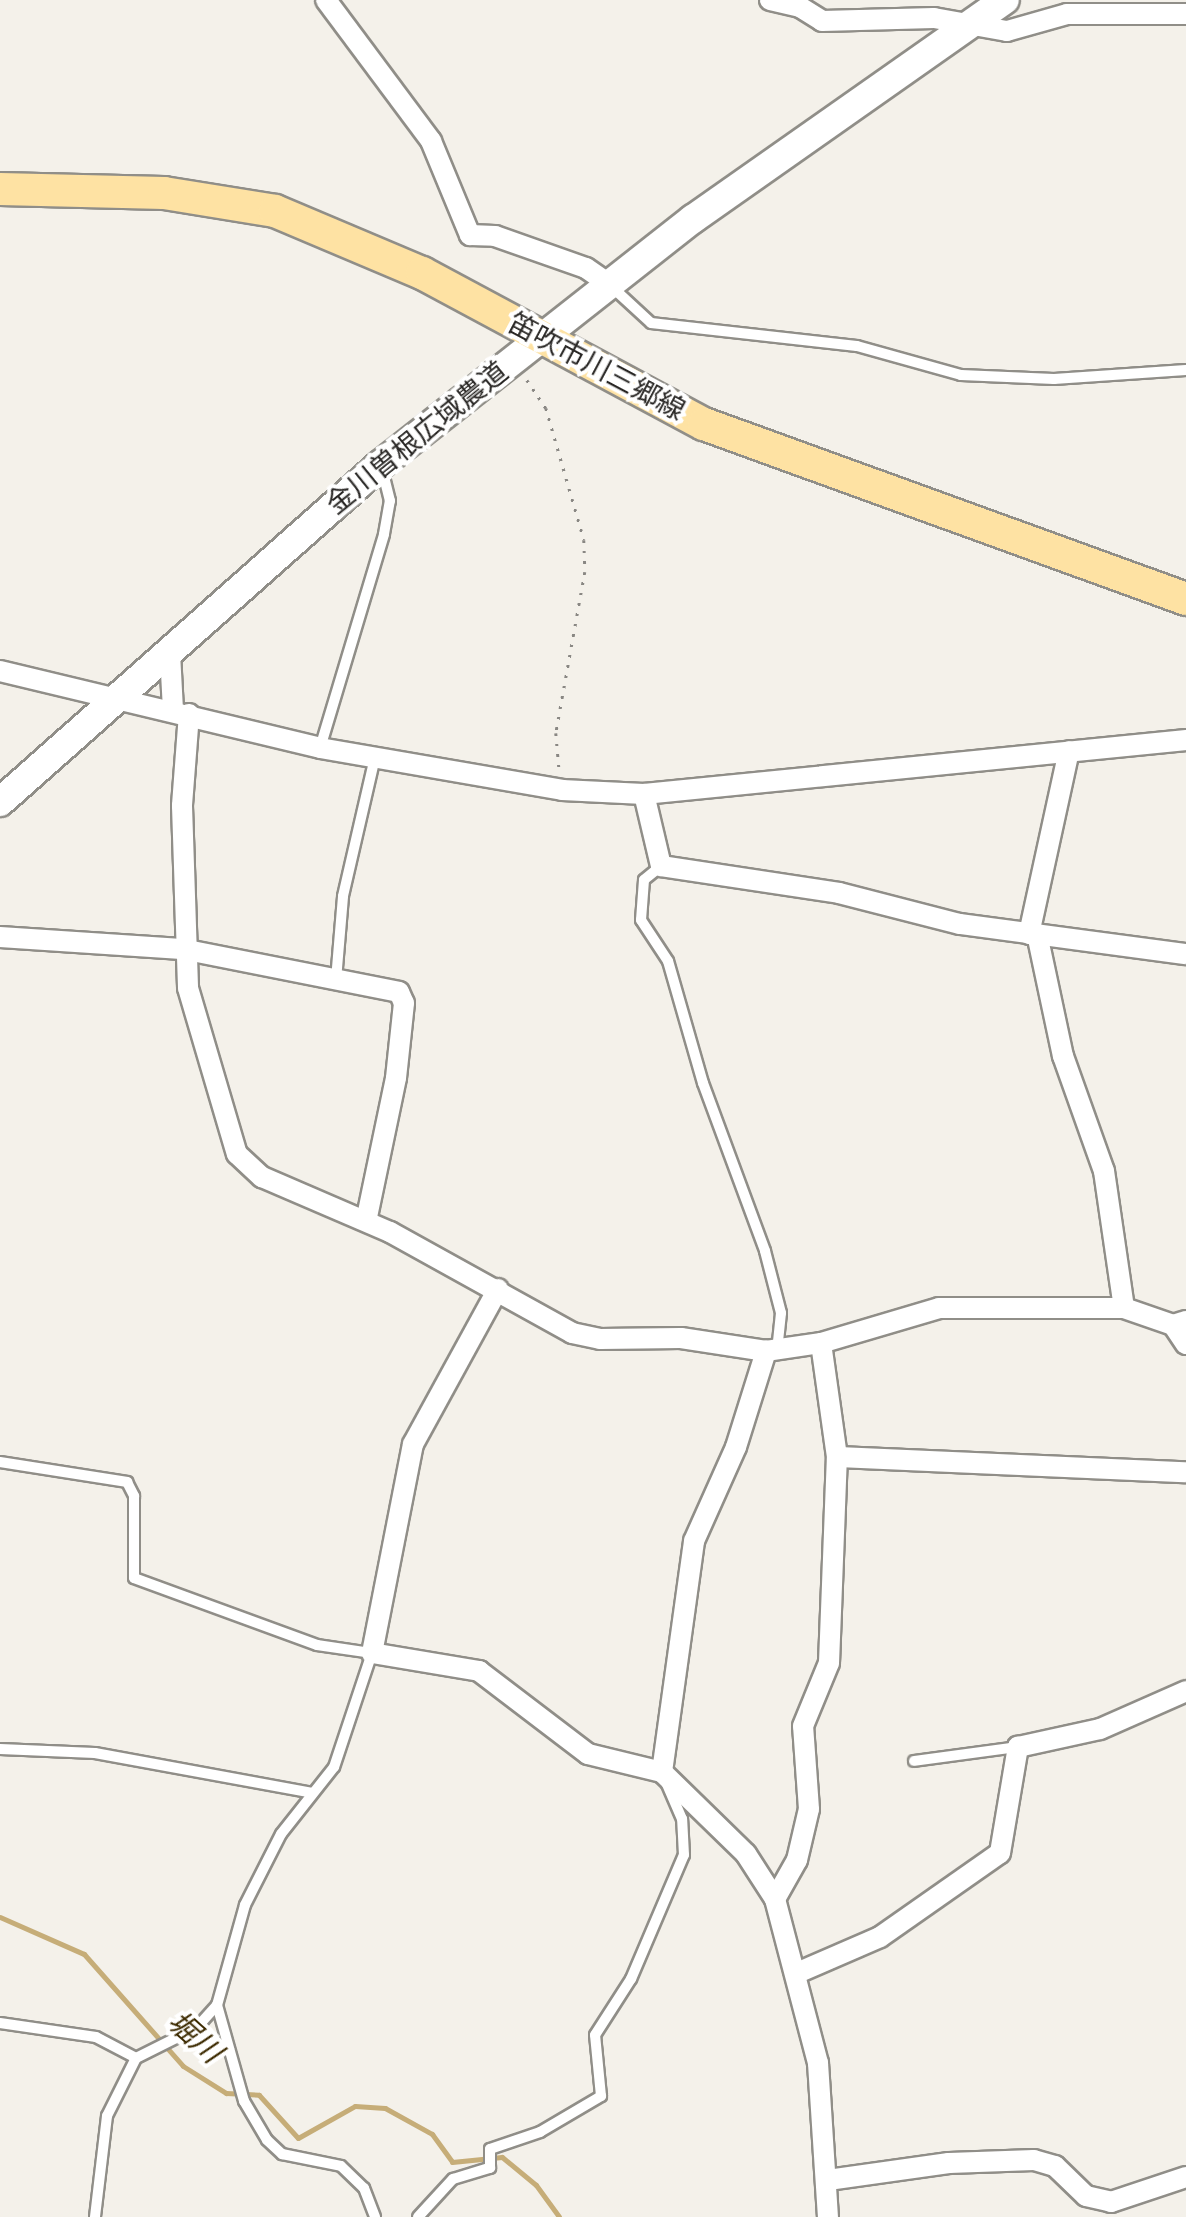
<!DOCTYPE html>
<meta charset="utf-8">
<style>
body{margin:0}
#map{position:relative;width:1186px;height:2217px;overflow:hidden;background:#f4f1ea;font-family:"Sofia Sans Condensed","Noto Sans JP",sans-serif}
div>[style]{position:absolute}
.stream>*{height:5px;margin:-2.5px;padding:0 2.5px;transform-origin:2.5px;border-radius:2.5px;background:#c6ad78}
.path>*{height:2.5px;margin-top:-1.25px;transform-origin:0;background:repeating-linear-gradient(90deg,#898783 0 2.5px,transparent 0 10.5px)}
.roads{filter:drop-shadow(2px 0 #908e88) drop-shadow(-2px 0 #908e88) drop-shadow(0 2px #908e88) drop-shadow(0 -2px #908e88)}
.lane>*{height:10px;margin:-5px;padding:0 5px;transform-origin:5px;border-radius:5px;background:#fff}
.street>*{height:20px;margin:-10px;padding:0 10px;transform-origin:10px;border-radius:10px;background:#fff}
.secondary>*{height:28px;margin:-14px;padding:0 14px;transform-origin:14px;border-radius:14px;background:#fff}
.primary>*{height:32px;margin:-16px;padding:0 16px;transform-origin:16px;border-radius:16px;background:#fee2a3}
span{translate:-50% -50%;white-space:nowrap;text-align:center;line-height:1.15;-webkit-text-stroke:8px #fff;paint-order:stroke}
.street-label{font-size:28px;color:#292725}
.water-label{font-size:30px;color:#3c2a00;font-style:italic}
</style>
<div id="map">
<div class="stream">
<i style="left:0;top:1917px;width:92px;rotate:23.8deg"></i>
<i style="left:84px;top:1954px;width:149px;rotate:48.5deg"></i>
<i style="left:183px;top:2066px;width:51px;rotate:32.1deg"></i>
<i style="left:226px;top:2093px;width:33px;rotate:3deg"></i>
<i style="left:259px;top:2095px;width:58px;rotate:47.8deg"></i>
<i style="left:298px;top:2138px;width:65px;rotate:-29.3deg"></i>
<i style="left:355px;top:2106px;width:30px;rotate:4deg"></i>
<i style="left:385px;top:2108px;width:54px;rotate:29deg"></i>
<i style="left:432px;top:2134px;width:34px;rotate:54deg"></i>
<i style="left:452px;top:2162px;width:50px;rotate:-5.7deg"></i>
<i style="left:502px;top:2157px;width:44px;rotate:39.5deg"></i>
<i style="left:536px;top:2185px;width:39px;rotate:54deg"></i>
</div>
<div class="path">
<i style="left:527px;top:380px;width:34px;rotate:56deg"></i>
<i style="left:546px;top:408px;width:137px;rotate:73.9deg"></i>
<i style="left:584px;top:540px;width:32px;rotate:88deg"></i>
<i style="left:585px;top:572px;width:164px;rotate:100.2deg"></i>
<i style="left:556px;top:733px;width:35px;rotate:85deg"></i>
</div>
<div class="roads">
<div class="lane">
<i style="left:612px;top:287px;width:53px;rotate:42.7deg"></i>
<i style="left:651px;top:323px;width:207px;rotate:6.4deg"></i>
<i style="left:857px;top:346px;width:108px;rotate:15.6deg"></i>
<i style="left:961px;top:375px;width:93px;rotate:2.5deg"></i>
<i style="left:1054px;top:379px;width:132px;rotate:-3.9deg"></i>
<i style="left:320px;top:748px;width:223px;rotate:-73.3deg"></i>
<i style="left:384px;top:534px;width:34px;rotate:-80deg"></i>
<i style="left:390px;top:501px;width:36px;rotate:-104deg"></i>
<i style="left:661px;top:866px;width:22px;rotate:141deg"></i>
<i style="left:644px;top:880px;width:40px;rotate:94.3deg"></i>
<i style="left:641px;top:920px;width:49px;rotate:56.6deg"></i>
<i style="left:668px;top:961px;width:127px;rotate:74deg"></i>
<i style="left:703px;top:1083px;width:179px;rotate:69.7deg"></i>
<i style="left:765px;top:1251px;width:64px;rotate:75.5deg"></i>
<i style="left:781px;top:1313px;width:36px;rotate:96deg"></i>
<i style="left:336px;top:980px;width:84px;rotate:-85.2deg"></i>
<i style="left:343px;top:896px;width:143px;rotate:-77deg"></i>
<i style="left:0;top:1462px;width:129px;rotate:8.9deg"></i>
<i style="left:127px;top:1482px;width:16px;rotate:63deg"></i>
<i style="left:134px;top:1496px;width:82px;rotate:90deg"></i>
<i style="left:134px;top:1578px;width:195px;rotate:20.1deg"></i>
<i style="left:317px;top:1645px;width:56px;rotate:8.3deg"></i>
<i style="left:372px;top:1653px;width:120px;rotate:108.4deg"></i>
<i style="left:334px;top:1767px;width:85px;rotate:128.3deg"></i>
<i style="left:281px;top:1834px;width:80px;rotate:116.9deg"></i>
<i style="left:245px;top:1905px;width:104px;rotate:105.6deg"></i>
<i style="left:217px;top:2005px;width:31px;rotate:132deg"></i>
<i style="left:196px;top:2028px;width:67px;rotate:153.4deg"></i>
<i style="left:136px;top:2058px;width:65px;rotate:116.6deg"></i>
<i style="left:107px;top:2116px;width:102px;rotate:96.8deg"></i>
<i style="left:0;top:1749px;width:95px;rotate:2.4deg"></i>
<i style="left:95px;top:1753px;width:221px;rotate:10.4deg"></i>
<i style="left:914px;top:1761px;width:104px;rotate:-7.7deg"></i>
<i style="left:217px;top:2005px;width:100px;rotate:74.3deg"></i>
<i style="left:244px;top:2101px;width:45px;rotate:59.5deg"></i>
<i style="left:267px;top:2140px;width:21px;rotate:43deg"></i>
<i style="left:282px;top:2154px;width:60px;rotate:11.5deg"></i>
<i style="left:341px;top:2166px;width:32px;rotate:44deg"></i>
<i style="left:364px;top:2188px;width:31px;rotate:69deg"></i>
<i style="left:0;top:2023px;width:97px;rotate:8.3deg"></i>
<i style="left:96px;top:2037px;width:45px;rotate:27.7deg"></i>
<i style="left:418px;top:2217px;width:52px;rotate:-47.4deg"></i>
<i style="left:453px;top:2179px;width:39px;rotate:-17deg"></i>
<i style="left:490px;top:2168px;width:19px;rotate:-90deg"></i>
<i style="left:490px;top:2149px;width:53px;rotate:-18.8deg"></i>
<i style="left:540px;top:2132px;width:71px;rotate:-30.5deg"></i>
<i style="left:601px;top:2096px;width:61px;rotate:-95.6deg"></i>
<i style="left:595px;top:2035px;width:67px;rotate:-57.3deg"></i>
<i style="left:631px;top:1979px;width:135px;rotate:-66.9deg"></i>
<i style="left:684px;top:1855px;width:36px;rotate:-93deg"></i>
<i style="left:682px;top:1819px;width:40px;rotate:-113.4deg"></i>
</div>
<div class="street">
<i style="left:326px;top:0;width:176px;rotate:53.3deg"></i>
<i style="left:431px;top:141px;width:102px;rotate:67.5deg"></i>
<i style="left:470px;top:235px;width:25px;rotate:2deg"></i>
<i style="left:495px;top:236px;width:96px;rotate:19.4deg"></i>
<i style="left:586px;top:268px;width:28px;rotate:35deg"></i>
<i style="left:770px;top:0;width:31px;rotate:13deg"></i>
<i style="left:800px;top:7px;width:26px;rotate:32deg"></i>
<i style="left:822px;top:21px;width:112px;rotate:-1.5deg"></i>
<i style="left:934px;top:18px;width:74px;rotate:10.1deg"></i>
<i style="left:1007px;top:31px;width:62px;rotate:-15.8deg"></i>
<i style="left:1067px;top:14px;width:119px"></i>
<i style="left:170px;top:653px;width:57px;rotate:87deg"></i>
<i style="left:0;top:671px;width:329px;rotate:13.5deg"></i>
<i style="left:320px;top:748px;width:246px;rotate:9.8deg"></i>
<i style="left:562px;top:790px;width:82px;rotate:2.8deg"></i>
<i style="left:644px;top:794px;width:545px;rotate:-5.69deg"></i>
<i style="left:189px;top:714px;width:92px;rotate:94.4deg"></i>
<i style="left:182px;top:806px;width:182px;rotate:88.1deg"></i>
<i style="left:188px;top:988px;width:173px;rotate:73.6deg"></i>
<i style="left:237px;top:1154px;width:34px;rotate:43deg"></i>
<i style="left:262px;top:1177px;width:139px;rotate:23.3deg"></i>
<i style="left:390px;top:1232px;width:208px;rotate:29deg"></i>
<i style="left:572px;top:1333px;width:29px;rotate:12deg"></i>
<i style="left:600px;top:1339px;width:81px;rotate:-0.7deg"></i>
<i style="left:681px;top:1338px;width:86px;rotate:8.7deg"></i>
<i style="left:766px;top:1351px;width:56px;rotate:-8.3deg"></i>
<i style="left:821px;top:1343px;width:123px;rotate:-16.5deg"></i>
<i style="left:939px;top:1308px;width:185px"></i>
<i style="left:1124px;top:1308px;width:52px;rotate:19.1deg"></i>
<i style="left:1173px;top:1325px;width:14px;rotate:-17deg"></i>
<i style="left:644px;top:794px;width:74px;rotate:76.7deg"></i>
<i style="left:661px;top:866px;width:180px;rotate:8.6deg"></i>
<i style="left:839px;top:893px;width:125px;rotate:14.4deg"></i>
<i style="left:960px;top:924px;width:228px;rotate:7.6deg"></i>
<i style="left:1029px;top:934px;width:187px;rotate:-77.7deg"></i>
<i style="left:1037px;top:934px;width:125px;rotate:78deg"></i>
<i style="left:1063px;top:1056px;width:122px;rotate:70.4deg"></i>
<i style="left:1104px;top:1171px;width:138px;rotate:81.7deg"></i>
<i style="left:0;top:937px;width:182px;rotate:3.8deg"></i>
<i style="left:182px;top:949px;width:221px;rotate:11.2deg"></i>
<i style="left:399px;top:992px;width:12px;rotate:66deg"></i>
<i style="left:404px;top:1003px;width:75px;rotate:96.1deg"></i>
<i style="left:396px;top:1078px;width:146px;rotate:101.8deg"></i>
<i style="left:498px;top:1289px;width:177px;rotate:118.7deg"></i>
<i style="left:413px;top:1444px;width:213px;rotate:101.1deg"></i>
<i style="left:372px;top:1653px;width:109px;rotate:9.5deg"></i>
<i style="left:479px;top:1671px;width:137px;rotate:37.3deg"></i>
<i style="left:588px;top:1754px;width:76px;rotate:13.7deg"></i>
<i style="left:662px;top:1772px;width:117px;rotate:44.3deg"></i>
<i style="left:746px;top:1854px;width:54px;rotate:57.2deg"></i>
<i style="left:775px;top:1899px;width:170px;rotate:75.3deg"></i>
<i style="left:818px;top:2063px;width:154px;rotate:86.3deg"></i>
<i style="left:1173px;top:1325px;width:23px;rotate:56deg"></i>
<i style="left:837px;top:1457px;width:349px;rotate:2.5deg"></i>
<i style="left:662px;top:1772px;width:233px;rotate:-82.1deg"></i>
<i style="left:694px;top:1541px;width:103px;rotate:-65.9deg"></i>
<i style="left:736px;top:1447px;width:101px;rotate:-72.6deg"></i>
<i style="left:775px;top:1899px;width:45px;rotate:-60.6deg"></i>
<i style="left:797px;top:1860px;width:52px;rotate:-76.8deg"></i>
<i style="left:809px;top:1809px;width:83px;rotate:-94.1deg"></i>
<i style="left:803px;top:1726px;width:68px;rotate:-67.6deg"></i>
<i style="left:829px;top:1663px;width:206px;rotate:-87.8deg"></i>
<i style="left:837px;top:1457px;width:115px;rotate:-98deg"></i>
<i style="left:797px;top:1973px;width:90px;rotate:-23.4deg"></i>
<i style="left:880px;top:1937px;width:146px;rotate:-35deg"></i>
<i style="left:1000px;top:1853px;width:108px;rotate:-80.4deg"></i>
<i style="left:1018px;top:1747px;width:84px;rotate:-12.4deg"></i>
<i style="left:1100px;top:1729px;width:94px;rotate:-23.8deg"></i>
<i style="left:828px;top:2180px;width:122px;rotate:-8deg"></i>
<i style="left:949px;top:2163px;width:85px;rotate:-2deg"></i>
<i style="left:1034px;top:2160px;width:22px;rotate:16deg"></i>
<i style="left:1055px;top:2166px;width:43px;rotate:44.1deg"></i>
<i style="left:1086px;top:2196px;width:26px;rotate:13deg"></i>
<i style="left:1111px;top:2202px;width:79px;rotate:-18.4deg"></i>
</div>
<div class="secondary">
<i style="left:0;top:802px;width:508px;rotate:-41.57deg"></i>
<i style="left:380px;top:465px;width:398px;rotate:-38.2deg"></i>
<i style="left:693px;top:219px;width:381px;rotate:-35.1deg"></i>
</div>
<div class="primary">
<i style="left:0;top:189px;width:164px;rotate:1.4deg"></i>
<i style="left:164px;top:193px;width:112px;rotate:9.2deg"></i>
<i style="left:275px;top:211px;width:160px;rotate:22.9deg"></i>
<i style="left:422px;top:273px;width:320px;rotate:28.2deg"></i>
<i style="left:704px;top:424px;width:513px;rotate:19.95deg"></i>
</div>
</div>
<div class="street-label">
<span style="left:596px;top:368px;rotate:28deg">笛吹市川三郷線</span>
<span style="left:418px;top:439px;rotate:-39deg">金川曽根広域農道</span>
</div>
<div class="water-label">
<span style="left:194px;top:2038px;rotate:42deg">堀川</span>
</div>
</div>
